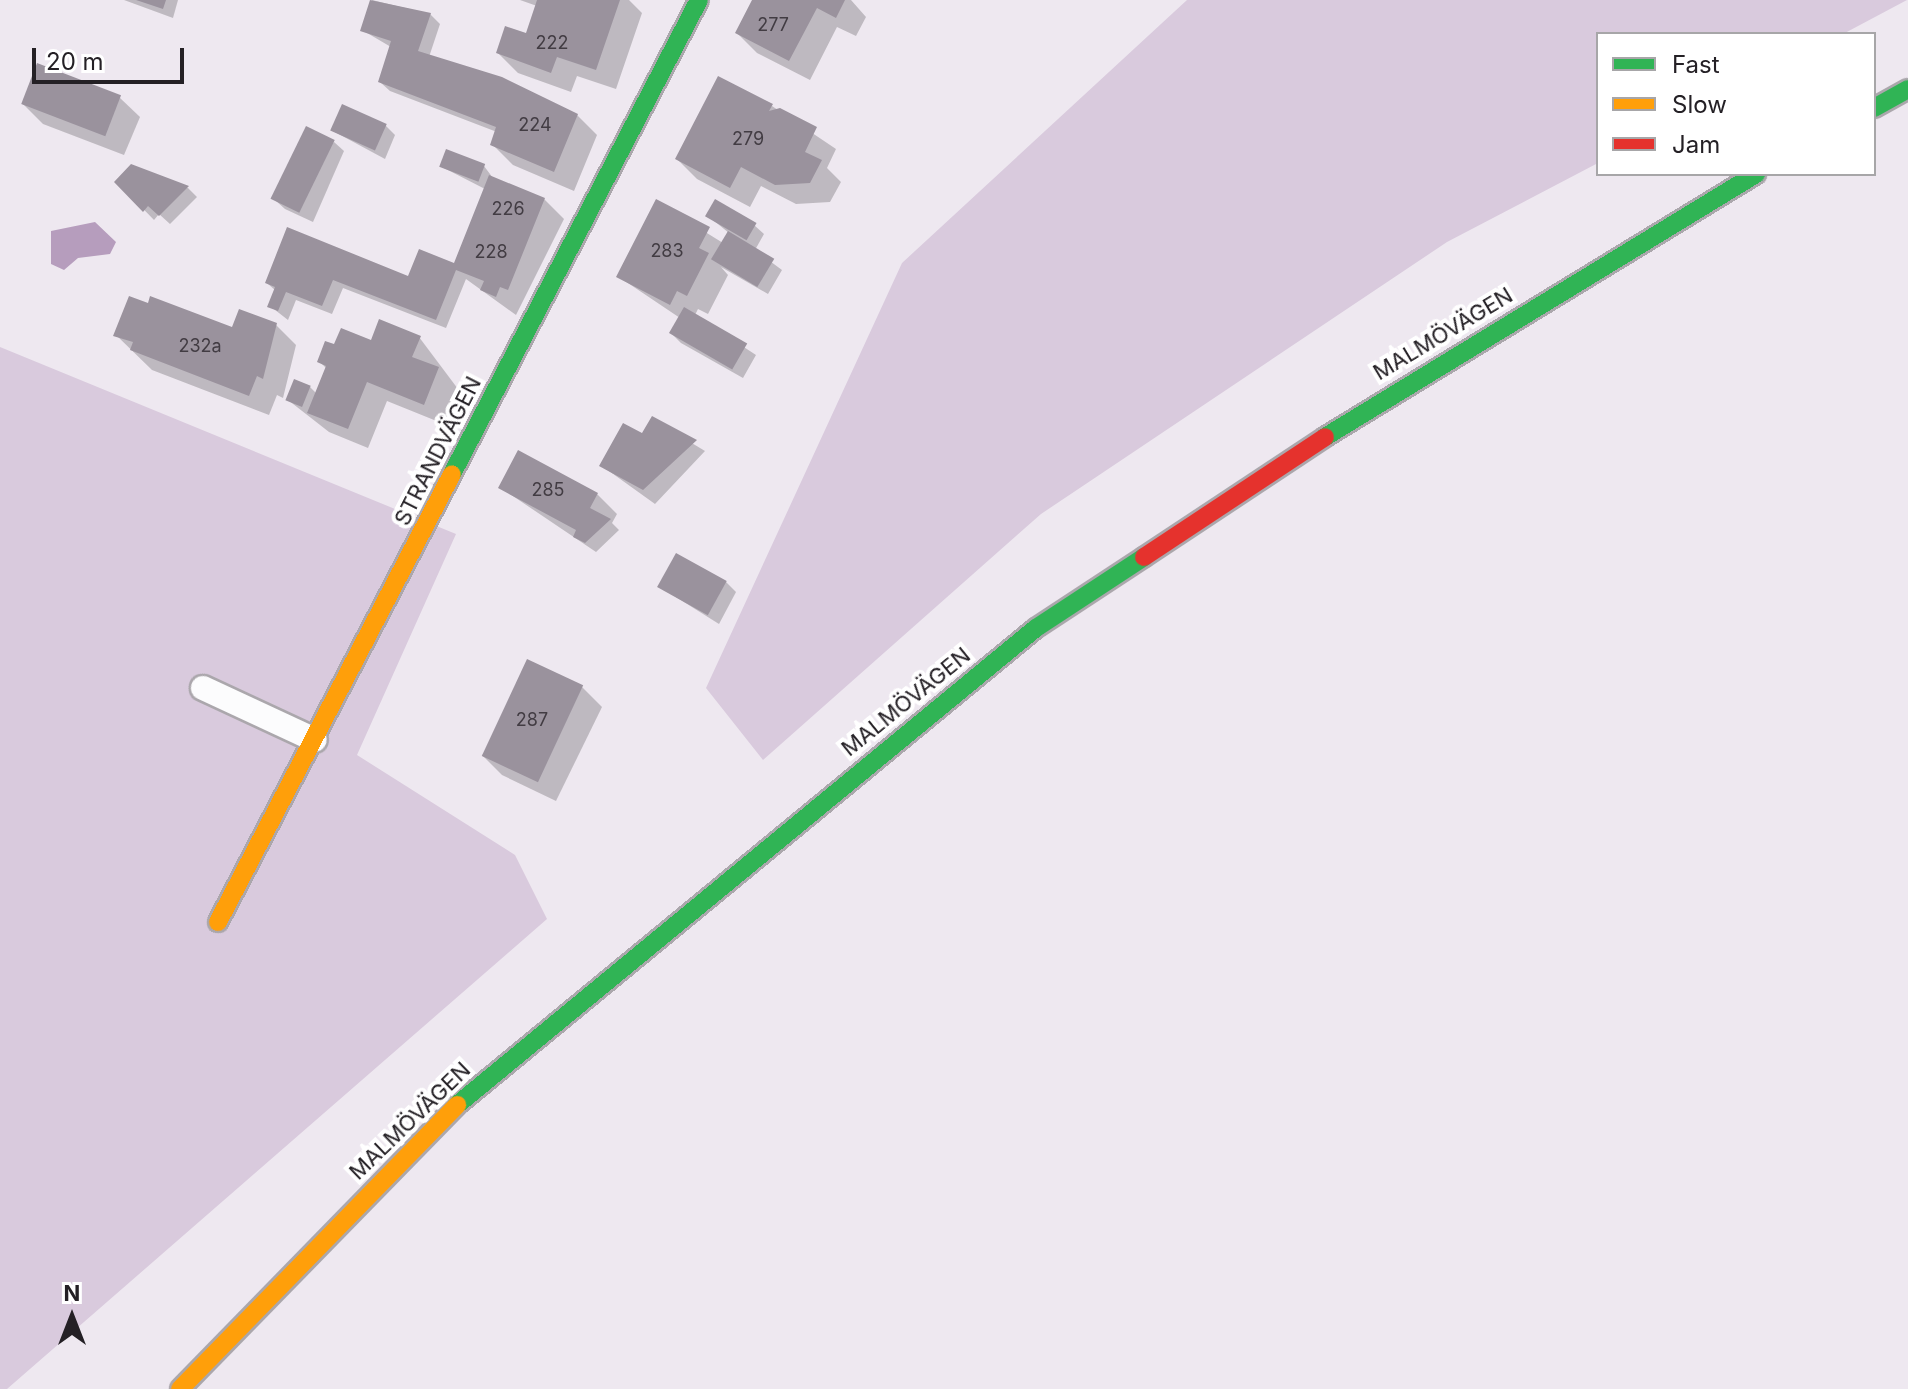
<!DOCTYPE html>
<meta charset="utf-8">
<style>
body{margin:0}
#map{position:relative;width:1908px;height:1389px;overflow:hidden;background:#eee8f0;font-family:Inter,sans-serif}
div>[style]{position:absolute}
.green>*{inset:0;background:#d9cadd}
.water>*{inset:0;background:#b69dbd}
.shadow>*{inset:0;background:#0003}
.building>*{inset:0;background:#9a929d;transform-origin:0 0}
.roads{filter:drop-shadow(2px 0 #aba7ac) drop-shadow(-2px 0 #aba7ac) drop-shadow(0 2px #aba7ac) drop-shadow(0 -2px #aba7ac)}
.lane>*{height:24px;margin:-12px;padding:0 12px;transform-origin:12px;border-radius:12px;background:#fcfcfd}
.fast>*{height:18px;margin:-9px;padding:0 9px;transform-origin:9px;border-radius:9px;background:#30b455}
.slow>*{height:18px;margin:-9px;padding:0 9px;transform-origin:9px;border-radius:9px;background:#ff9f0a}
.jam>*{height:18px;margin:-9px;padding:0 9px;transform-origin:9px;border-radius:9px;background:#e5322d}
span{translate:-50% -50%;white-space:nowrap;text-align:center;line-height:1.15;-webkit-text-stroke:8px #fff;paint-order:stroke}
.number-label{font-size:18px;color:#423c43}
.number-label span{-webkit-text-stroke-width:0}
.street-label{font-size:22px;color:#242025}
.legend{position:absolute;left:1596px;top:32px;width:280px;height:144px;box-sizing:border-box;background:#fff;border:2px solid #a7a6a8;margin:0;padding:10px 14px;list-style:none;font-size:24px;color:#242025}
.legend li{display:flex;align-items:center;gap:16px;height:40px}
.legend b{width:40px;border:2px solid #a7a6a8}
.north{position:absolute;left:32px;top:1277px;width:80px;height:80px;-webkit-text-stroke:6px #fff;paint-order:stroke;rotate:0deg;font-size:22px;font-weight:700;line-height:32px;text-align:center;color:#242025}
.north::after{content:'';display:block;margin:auto;width:28px;height:36px;background:#242025;clip-path:polygon(50% 0,100% 100%,50% 72%,0 100%)}
.scale{position:absolute;left:32px;top:48px;width:152px;height:36px;box-sizing:border-box;border:4px solid #242025;border-top:0;padding-left:10px;font-size:24px;line-height:28px;white-space:nowrap;color:#242025;-webkit-text-stroke:6px #fff;paint-order:stroke}
</style>
<div id="map">
<div class="green">
<i style="clip-path:polygon(1187px 0,1907px 0,1843px 34px,1598px 34px,1598px 163px,1447px 242px,1041px 514px,763px 760px,706px 688px,902px 263px)"></i>
<i style="clip-path:polygon(0 347px,456px 534px,357px 755px,515px 855px,547px 919px,7px 1389px,0 1389px)"></i>
</div>
<div class="water">
<i style="clip-path:polygon(95px 222px,116px 242px,110px 254px,78px 258px,64px 270px,51px 264px,51px 231px)"></i>
</div>
<div class="shadow">
<i style="clip-path:polygon(124px 0,178px 0,173px 18px)"></i>
<i style="clip-path:polygon(372px 0,430px 14px,440px 24px,429px 57px,577px 115px,597px 135px,574px 191px,513px 165px,492px 144px,497px 132px,390px 91px,380px 82px,391px 47px,362px 30px)"></i>
<i style="clip-path:polygon(520px 0,629px 0,642px 13px,616px 89px,577px 76px,571px 92px,518px 73px,498px 53px,527px 36px,537px 6px)"></i>
<i style="clip-path:polygon(755px 0,851px 0,866px 17px,856px 36px,837px 27px,810px 80px,757px 53px,737px 33px)"></i>
<i style="clip-path:polygon(119px 97px,140px 117px,124px 155px,43px 124px,23px 104px)"></i>
<i style="clip-path:polygon(772px 106px,836px 149px,827px 168px,841px 182px,830px 202px,796px 204px,761px 186px,750px 207px,697px 179px,677px 159px)"></i>
<i style="clip-path:polygon(385px 125px,395px 135px,385px 159px,333px 131px)"></i>
<i style="clip-path:polygon(334px 142px,344px 151px,313px 222px,285px 209px,275px 200px)"></i>
<i style="clip-path:polygon(484px 166px,493px 178px,544px 199px,564px 219px,516px 315px,466px 279px,446px 328px,343px 288px,332px 314px,296px 300px,288px 320px,270px 306px,276px 291px,267px 283px,288px 230px,410px 279px,453px 270px,485px 189px,442px 167px)"></i>
<i style="clip-path:polygon(132px 167px,188px 188px,197px 197px,170px 224px,159px 214px,154px 220px,117px 182px)"></i>
<i style="clip-path:polygon(657px 202px,723px 243px,729px 233px,708px 216px,754px 225px,764px 234px,755px 250px,782px 270px,768px 294px,721px 267px,728px 275px,708px 314px,698px 309px,695px 315px,756px 355px,743px 378px,681px 343px,671px 333px,680px 318px,619px 277px)"></i>
<i style="clip-path:polygon(149px 306px,233px 330px,276px 325px,296px 345px,283px 398px,277px 395px,269px 415px,152px 370px,116px 335px)"></i>
<i style="clip-path:polygon(419px 337px,458px 389px,444px 424px,387px 401px,368px 448px,329px 432px,288px 400px,310px 387px,317px 394px,327px 369px,319px 361px,335px 347px)"></i>
<i style="clip-path:polygon(652px 419px,705px 451px,655px 504px,602px 466px,651px 440px)"></i>
<i style="clip-path:polygon(501px 488px,597px 494px,617px 514px,612px 523px,619px 530px,596px 552px)"></i>
<i style="clip-path:polygon(726px 582px,736px 592px,719px 624px,660px 587px)"></i>
<i style="clip-path:polygon(582px 687px,602px 707px,556px 801px,502px 775px,482px 755px)"></i>
</div>
<div class="building">
<i style="clip-path:polygon(136px 0,166px 0,163px 9px)"></i>
<i style="clip-path:polygon(370px 0,431px 13px,418px 51px,502px 77px,578px 114px,554px 172px,490px 145px,496px 127px,378px 82px,391px 41px,360px 31px)"></i>
<i style="clip-path:polygon(537px 0,620px 0,596px 70px,557px 57px,551px 73px,496px 53px,505px 26px,526px 33px)"></i>
<i style="clip-path:polygon(752px 0,845px 0,836px 18px,817px 8px,789px 61px,735px 33px)"></i>
<i style="left:37px;top:63px;width:90px;height:44px;rotate:21deg"></i>
<i style="clip-path:polygon(718px 76px,773px 104px,769px 111px,780px 108px,817px 127px,805px 152px,822px 160px,810px 183px,775px 185px,741px 167px,730px 188px,675px 159px)"></i>
<i style="left:342px;top:104px;width:49px;height:29px;rotate:24deg"></i>
<i style="left:306px;top:126px;width:32px;height:81px;rotate:26deg"></i>
<i style="left:446px;top:149px;width:42px;height:19px;rotate:21deg"></i>
<i style="clip-path:polygon(131px 164px,189px 186px,159px 216px,148px 206px,143px 212px,114px 182px)"></i>
<i style="clip-path:polygon(489px 175px,545px 198px,508px 290px,500px 287px,496px 297px,480px 290px,484px 281px,456px 270px,436px 320px,333px 280px,322px 306px,286px 292px,278px 311px,267px 307px,275px 287px,265px 283px,287px 227px,408px 276px,419px 249px,454px 263px)"></i>
<i style="clip-path:polygon(656px 199px,710px 227px,699px 248px,709px 253px,687px 296px,677px 291px,670px 305px,616px 277px)"></i>
<i style="left:715px;top:199px;width:48px;height:20px;rotate:30deg"></i>
<i style="left:728px;top:231px;width:54px;height:33px;rotate:31deg"></i>
<i style="clip-path:polygon(129px 296px,148px 303px,150px 296px,232px 327px,239px 309px,277px 323px,263px 379px,257px 376px,249px 396px,130px 350px,133px 342px,113px 336px)"></i>
<i style="left:684px;top:307px;width:73px;height:30px;rotate:30deg"></i>
<i style="clip-path:polygon(379px 319px,421px 336px,412px 357px,439px 367px,424px 405px,367px 382px,348px 429px,307px 413px,326px 366px,317px 362px,325px 341px,334px 344px,341px 328px,371px 340px)"></i>
<i style="left:294px;top:379px;width:18px;height:23px;rotate:22deg"></i>
<i style="clip-path:polygon(652px 416px,697px 440px,643px 490px,599px 466px,623px 423px,642px 433px)"></i>
<i style="clip-path:polygon(518px 450px,598px 493px,590px 508px,611px 519px,585px 543px,573px 537px,576px 530px,498px 488px)"></i>
<i style="left:676px;top:553px;width:58px;height:39px;rotate:29deg"></i>
<i style="left:527px;top:659px;width:62px;height:107px;rotate:25deg"></i>
</div>
<div class="roads">
<div class="lane">
<i style="left:203px;top:688px;width:123px;rotate:24.9deg"></i>
</div>
<div class="fast">
<i style="left:1874px;top:108px;width:39px;rotate:-29deg"></i>
<i style="left:1325px;top:437px;width:505px;rotate:-31.39deg"></i>
<i style="left:452px;top:474px;width:534px;rotate:-62.48deg"></i>
<i style="left:457px;top:1105px;width:750px;rotate:-39.48deg"></i>
<i style="left:1036px;top:628px;width:129px;rotate:-33.3deg"></i>
</div>
<div class="slow">
<i style="left:218px;top:922px;width:505px;rotate:-62.42deg"></i>
<i style="left:180px;top:1389px;width:397px;rotate:-45.7deg"></i>
</div>
<div class="jam">
<i style="left:1144px;top:557px;width:217px;rotate:-33.5deg"></i>
</div>
</div>
<div class="number-label">
<span style="left:773px;top:25px">277</span>
<span style="left:552px;top:43px">222</span>
<span style="left:535px;top:125px">224</span>
<span style="left:748px;top:139px">279</span>
<span style="left:508px;top:209px">226</span>
<span style="left:667px;top:251px">283</span>
<span style="left:491px;top:252px">228</span>
<span style="left:200px;top:346px">232a</span>
<span style="left:548px;top:490px">285</span>
<span style="left:532px;top:720px">287</span>
</div>
<div class="street-label">
<span style="left:1443px;top:334px;rotate:-31deg">MALMÖVÄGEN</span>
<span style="left:438px;top:451px;rotate:-63deg">STRANDVÄGEN</span>
<span style="left:906px;top:702px;rotate:-39deg">MALMÖVÄGEN</span>
<span style="left:410px;top:1121px;rotate:-44deg">MALMÖVÄGEN</span>
</div>
<ul class="legend">
<li><b style="height:10px;background:#30b455"></b>Fast</li>
<li><b style="height:10px;background:#ff9f0a"></b>Slow</li>
<li><b style="height:10px;background:#e5322d"></b>Jam</li>
</ul>
<div class="north">N</div>
<div class="scale">20 m</div>
</div>
